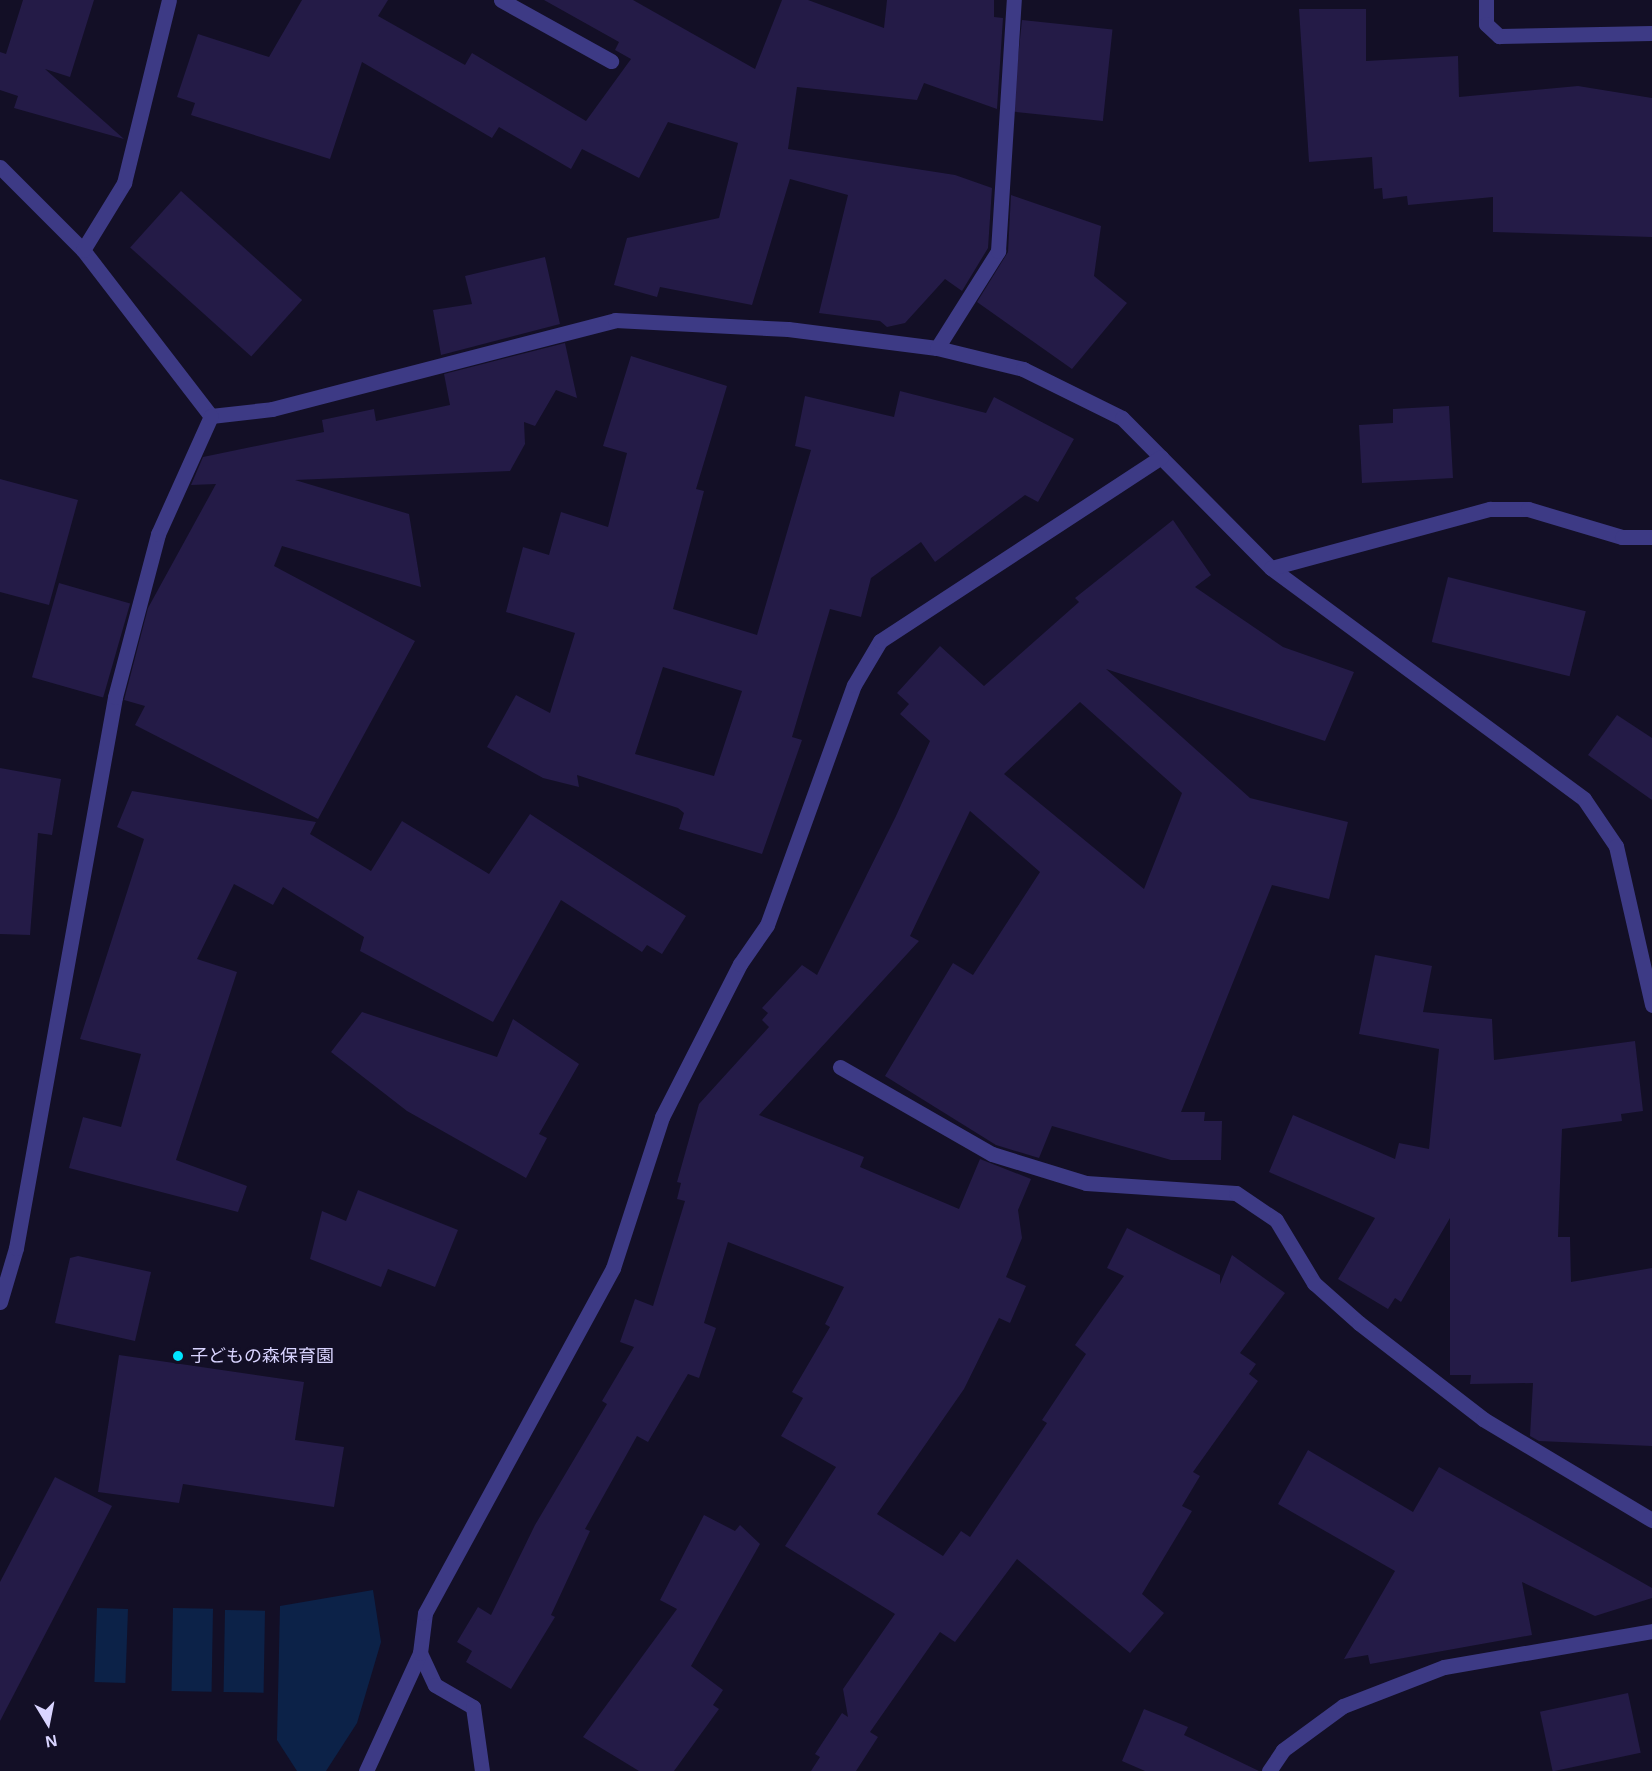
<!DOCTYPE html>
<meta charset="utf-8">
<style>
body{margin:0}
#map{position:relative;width:1652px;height:1771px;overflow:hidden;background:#130f26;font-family:Helvetica,"Noto Sans JP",sans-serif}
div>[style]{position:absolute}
.water>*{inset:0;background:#0c2248;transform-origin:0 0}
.building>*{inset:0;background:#241b47;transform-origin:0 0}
.minor>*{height:15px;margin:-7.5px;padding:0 7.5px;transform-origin:7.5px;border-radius:7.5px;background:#3d3a85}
.dots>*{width:16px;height:16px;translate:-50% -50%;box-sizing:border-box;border:3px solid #130f26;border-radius:50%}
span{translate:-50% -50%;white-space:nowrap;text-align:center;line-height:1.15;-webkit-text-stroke:6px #130f26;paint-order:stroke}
.poi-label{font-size:18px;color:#d9d4ff}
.left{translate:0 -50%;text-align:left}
.north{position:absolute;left:18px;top:1693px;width:60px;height:60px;-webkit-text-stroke:4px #130f26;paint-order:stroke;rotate:170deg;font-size:16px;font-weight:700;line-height:24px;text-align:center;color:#d9d4ff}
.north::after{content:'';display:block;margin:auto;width:21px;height:27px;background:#d9d4ff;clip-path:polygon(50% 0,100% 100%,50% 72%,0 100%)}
</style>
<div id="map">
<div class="water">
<i style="clip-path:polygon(373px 1590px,381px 1642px,357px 1723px,326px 1771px,297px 1771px,277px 1740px,280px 1606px)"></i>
<i style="left:97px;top:1608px;width:31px;height:74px;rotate:2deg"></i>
<i style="left:173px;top:1608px;width:40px;height:83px;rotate:1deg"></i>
<i style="left:225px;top:1610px;width:40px;height:82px;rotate:1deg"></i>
</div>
<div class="building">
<i style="clip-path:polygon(23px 0,94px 0,70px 77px,45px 69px,124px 139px,14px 108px,18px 96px,0 90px,0 52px,6px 54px)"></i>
<i style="clip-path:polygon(302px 0,388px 0,378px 16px,465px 65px,472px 53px,586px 121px,631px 59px,615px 50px,619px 42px,544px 0,633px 0,755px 69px,782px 0,808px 0,884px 28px,887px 0,994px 0,994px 17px,1003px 18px,997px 109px,924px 83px,917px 100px,797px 87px,788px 149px,955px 175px,992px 188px,988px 248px,962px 291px,945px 279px,905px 323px,887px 327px,880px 321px,819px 313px,848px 195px,790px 179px,752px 305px,660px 287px,657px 297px,614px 285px,627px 238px,719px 218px,738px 143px,668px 122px,639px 178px,582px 149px,571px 169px,499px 127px,492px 138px,362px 62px,330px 159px,191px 115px,195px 103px,177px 97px,198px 34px,269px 57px)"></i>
<i style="clip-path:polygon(1299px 9px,1366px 9px,1366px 61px,1458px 56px,1459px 97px,1578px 86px,1652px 98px,1652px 237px,1493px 232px,1493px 197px,1408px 205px,1407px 196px,1383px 199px,1382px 188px,1374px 189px,1372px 157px,1309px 162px)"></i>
<i style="left:1022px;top:20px;width:91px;height:92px;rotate:6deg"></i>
<i style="left:181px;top:191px;width:163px;height:76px;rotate:42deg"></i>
<i style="clip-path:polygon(1011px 195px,1101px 226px,1094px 276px,1127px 303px,1072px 369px,977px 302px,1008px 252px)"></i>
<i style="clip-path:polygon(545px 257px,560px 324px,441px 355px,433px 310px,472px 304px,465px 276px)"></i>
<i style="clip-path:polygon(565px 343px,577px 398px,556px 390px,535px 426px,524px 422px,525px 444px,510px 471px,295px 480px,409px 514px,421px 587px,282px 546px,274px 566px,415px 641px,318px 819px,135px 725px,145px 706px,124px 700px,148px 608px,216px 484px,191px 485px,203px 457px,324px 432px,322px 420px,374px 409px,376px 421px,450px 405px,444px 374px)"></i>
<i style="clip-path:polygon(evenodd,631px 356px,727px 386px,696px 489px,704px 491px,673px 609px,757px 635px,811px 450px,795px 446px,805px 396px,894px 417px,900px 391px,986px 413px,994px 397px,1074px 439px,1038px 502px,1025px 495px,935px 562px,921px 542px,871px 578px,861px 617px,830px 609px,792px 737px,802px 740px,762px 854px,679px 829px,684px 813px,678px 808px,577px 775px,579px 787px,543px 778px,487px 747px,516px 695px,550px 713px,575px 633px,506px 612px,523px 547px,549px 555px,561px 512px,608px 527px,627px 453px,603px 446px,631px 356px,663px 667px,742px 691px,714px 776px,635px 754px,663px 667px)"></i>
<i style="clip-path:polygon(1449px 406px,1453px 478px,1362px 483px,1359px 425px,1393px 423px,1393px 409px)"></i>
<i style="clip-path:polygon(0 479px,78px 500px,49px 605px,0 592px)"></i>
<i style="clip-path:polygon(evenodd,1173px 520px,1211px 575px,1195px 587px,1283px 647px,1354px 672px,1325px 741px,1106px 669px,1250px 798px,1348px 822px,1329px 899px,1272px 885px,1181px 1112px,1205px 1112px,1204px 1121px,1222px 1121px,1221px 1160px,1171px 1160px,1052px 1126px,1039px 1158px,996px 1145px,885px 1076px,953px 963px,973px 975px,1040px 872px,970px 811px,910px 936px,919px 941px,759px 1115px,864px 1157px,860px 1167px,959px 1209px,980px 1159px,1031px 1179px,1018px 1210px,1022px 1238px,1006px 1277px,1026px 1286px,1010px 1323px,999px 1318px,964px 1389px,877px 1514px,943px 1556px,961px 1531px,970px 1537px,1047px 1423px,1042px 1420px,1086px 1354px,1075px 1345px,1124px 1276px,1107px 1268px,1127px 1228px,1220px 1275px,1220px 1284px,1232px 1255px,1285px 1293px,1240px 1353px,1256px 1364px,1249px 1374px,1258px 1381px,1193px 1472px,1200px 1476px,1182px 1506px,1192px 1511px,1142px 1594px,1164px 1613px,1130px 1653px,1017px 1559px,955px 1642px,940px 1632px,870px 1732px,878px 1737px,856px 1771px,811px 1771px,820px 1757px,815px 1754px,842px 1713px,848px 1717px,843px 1689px,895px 1614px,785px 1546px,836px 1467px,781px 1436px,803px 1398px,792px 1392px,830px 1327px,825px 1324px,844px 1287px,728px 1242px,704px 1323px,716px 1328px,699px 1378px,688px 1374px,648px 1442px,637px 1436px,585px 1529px,590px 1531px,551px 1615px,555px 1617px,511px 1689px,466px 1662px,472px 1651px,457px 1642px,478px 1607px,491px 1615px,535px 1525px,607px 1404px,602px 1401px,634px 1347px,620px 1342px,635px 1299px,653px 1306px,685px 1201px,677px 1199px,681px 1183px,677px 1182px,699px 1104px,769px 1027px,762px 1020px,768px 1013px,762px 1008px,802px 965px,817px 975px,896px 816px,930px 741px,900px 714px,909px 704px,897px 693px,940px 646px,984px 686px,1079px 602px,1075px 598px,1173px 520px,1080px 702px,1182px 793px,1144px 889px,1004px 774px,1080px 702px)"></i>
<i style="left:1448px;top:577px;width:142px;height:67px;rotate:14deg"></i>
<i style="left:59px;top:583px;width:74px;height:98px;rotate:16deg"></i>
<i style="clip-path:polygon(1617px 715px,1652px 738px,1652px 800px,1588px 755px)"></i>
<i style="clip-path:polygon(0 768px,61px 779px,52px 835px,38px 833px,30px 935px,0 934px)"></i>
<i style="clip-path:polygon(132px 791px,316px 822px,310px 834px,371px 871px,402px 821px,489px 874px,530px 814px,686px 916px,662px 954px,647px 945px,642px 952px,561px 900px,493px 1022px,360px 951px,364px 937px,283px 887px,273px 905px,234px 884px,197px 959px,237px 972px,176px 1160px,247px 1186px,238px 1212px,69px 1168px,83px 1117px,121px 1127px,141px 1054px,80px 1039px,144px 839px,117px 827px)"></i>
<i style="clip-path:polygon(1375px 955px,1432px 966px,1423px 1012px,1492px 1019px,1494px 1060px,1635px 1041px,1643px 1111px,1621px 1114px,1622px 1121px,1562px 1129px,1558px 1237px,1570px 1237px,1571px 1282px,1652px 1268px,1652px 1446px,1539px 1441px,1530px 1436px,1533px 1383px,1470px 1384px,1471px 1375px,1450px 1375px,1450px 1218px,1401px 1302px,1395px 1298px,1388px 1309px,1338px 1279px,1375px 1218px,1269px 1172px,1293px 1115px,1395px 1159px,1399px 1143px,1429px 1149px,1439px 1049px,1359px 1034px)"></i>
<i style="clip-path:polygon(362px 1012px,497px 1057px,513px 1019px,579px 1064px,539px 1134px,547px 1138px,526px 1178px,407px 1111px,331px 1052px)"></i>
<i style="clip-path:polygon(358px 1190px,458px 1230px,435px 1287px,388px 1269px,381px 1287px,310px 1259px,322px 1211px,346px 1221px)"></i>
<i style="clip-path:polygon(78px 1256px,151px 1272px,135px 1341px,55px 1323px,70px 1258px)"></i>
<i style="clip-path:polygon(119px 1355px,304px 1382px,295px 1440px,344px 1447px,334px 1507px,183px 1484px,179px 1503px,98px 1492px)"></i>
<i style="clip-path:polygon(1308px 1450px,1413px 1512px,1439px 1467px,1652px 1588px,1652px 1598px,1595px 1616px,1522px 1582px,1532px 1635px,1370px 1664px,1368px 1655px,1344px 1659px,1395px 1571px,1278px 1504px)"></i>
<i style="clip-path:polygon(55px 1477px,112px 1506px,0 1721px,0 1582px)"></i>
<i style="clip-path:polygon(704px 1515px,735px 1531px,740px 1525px,760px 1544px,691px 1666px,723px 1690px,713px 1705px,719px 1709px,674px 1771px,639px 1771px,583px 1737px,677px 1609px,660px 1600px)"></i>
<i style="left:1628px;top:1693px;width:61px;height:90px;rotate:78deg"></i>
<i style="clip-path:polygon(1144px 1709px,1188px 1727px,1184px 1735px,1259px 1771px,1145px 1771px,1122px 1761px)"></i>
</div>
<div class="minor">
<i style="left:501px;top:0;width:126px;rotate:29deg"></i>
<i style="left:1486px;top:0;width:24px;rotate:90deg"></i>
<i style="left:1486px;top:24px;width:18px;rotate:43deg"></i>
<i style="left:1499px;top:36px;width:153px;rotate:-1.1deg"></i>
<i style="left:0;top:167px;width:117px;rotate:45deg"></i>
<i style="left:83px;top:250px;width:210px;rotate:52.4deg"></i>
<i style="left:211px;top:416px;width:61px;rotate:-6.5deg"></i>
<i style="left:272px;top:409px;width:354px;rotate:-14.5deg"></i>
<i style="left:615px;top:320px;width:173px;rotate:3deg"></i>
<i style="left:788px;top:329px;width:150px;rotate:7.3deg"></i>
<i style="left:937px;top:348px;width:89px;rotate:13.7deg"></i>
<i style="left:1023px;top:369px;width:110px;rotate:26.3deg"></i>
<i style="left:1122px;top:418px;width:211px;rotate:45.2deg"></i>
<i style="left:1271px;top:568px;width:389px;rotate:36.4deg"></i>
<i style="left:1584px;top:799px;width:57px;rotate:55.8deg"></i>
<i style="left:1616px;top:846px;width:163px;rotate:77.2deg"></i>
<i style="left:83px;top:250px;width:79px;rotate:-58.5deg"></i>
<i style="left:124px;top:183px;width:188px;rotate:-76.2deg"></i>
<i style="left:937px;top:348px;width:115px;rotate:-57.8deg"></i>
<i style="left:998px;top:251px;width:252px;rotate:-86.4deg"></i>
<i style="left:1271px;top:568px;width:227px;rotate:-15.1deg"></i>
<i style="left:1490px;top:509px;width:38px"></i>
<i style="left:1528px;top:509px;width:98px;rotate:16.6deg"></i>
<i style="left:1622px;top:537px;width:30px"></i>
<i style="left:840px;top:1067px;width:175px;rotate:29.8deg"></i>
<i style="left:992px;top:1154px;width:98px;rotate:17.1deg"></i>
<i style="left:1086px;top:1183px;width:150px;rotate:3.8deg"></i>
<i style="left:1236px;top:1193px;width:48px;rotate:34deg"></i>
<i style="left:1276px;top:1220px;width:74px;rotate:58.9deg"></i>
<i style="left:1314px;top:1283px;width:60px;rotate:41.6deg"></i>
<i style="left:1359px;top:1323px;width:157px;rotate:37.7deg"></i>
<i style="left:1483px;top:1419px;width:197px;rotate:30.9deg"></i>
<i style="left:0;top:1302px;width:56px;rotate:-73.5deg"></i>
<i style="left:16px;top:1248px;width:560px;rotate:-79.81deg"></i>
<i style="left:115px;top:697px;width:169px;rotate:-75.2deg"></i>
<i style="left:158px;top:534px;width:129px;rotate:-65.8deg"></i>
<i style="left:420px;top:1653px;width:35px;rotate:65deg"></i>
<i style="left:435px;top:1685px;width:44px;rotate:30.1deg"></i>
<i style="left:473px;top:1707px;width:65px;rotate:82deg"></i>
<i style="left:366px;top:1771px;width:130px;rotate:-65.4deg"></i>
<i style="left:420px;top:1653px;width:40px;rotate:-82.9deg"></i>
<i style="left:425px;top:1613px;width:393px;rotate:-61.4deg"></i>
<i style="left:613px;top:1268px;width:159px;rotate:-72deg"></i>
<i style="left:662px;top:1117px;width:172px;rotate:-63deg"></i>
<i style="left:740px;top:964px;width:47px;rotate:-55.3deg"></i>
<i style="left:767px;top:925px;width:255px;rotate:-70.1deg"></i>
<i style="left:854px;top:685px;width:51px;rotate:-59.4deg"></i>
<i style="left:880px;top:641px;width:336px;rotate:-33.2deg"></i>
<i style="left:1269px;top:1771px;width:25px;rotate:-56deg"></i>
<i style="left:1283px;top:1750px;width:74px;rotate:-36.3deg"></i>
<i style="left:1343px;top:1706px;width:108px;rotate:-21.1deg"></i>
<i style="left:1444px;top:1667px;width:211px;rotate:-9.8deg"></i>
</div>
<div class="dots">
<i style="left:178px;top:1356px;background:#00e5ff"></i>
</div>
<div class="poi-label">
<span class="left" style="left:190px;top:1356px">子どもの森保育園</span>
</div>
<div class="north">N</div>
</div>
